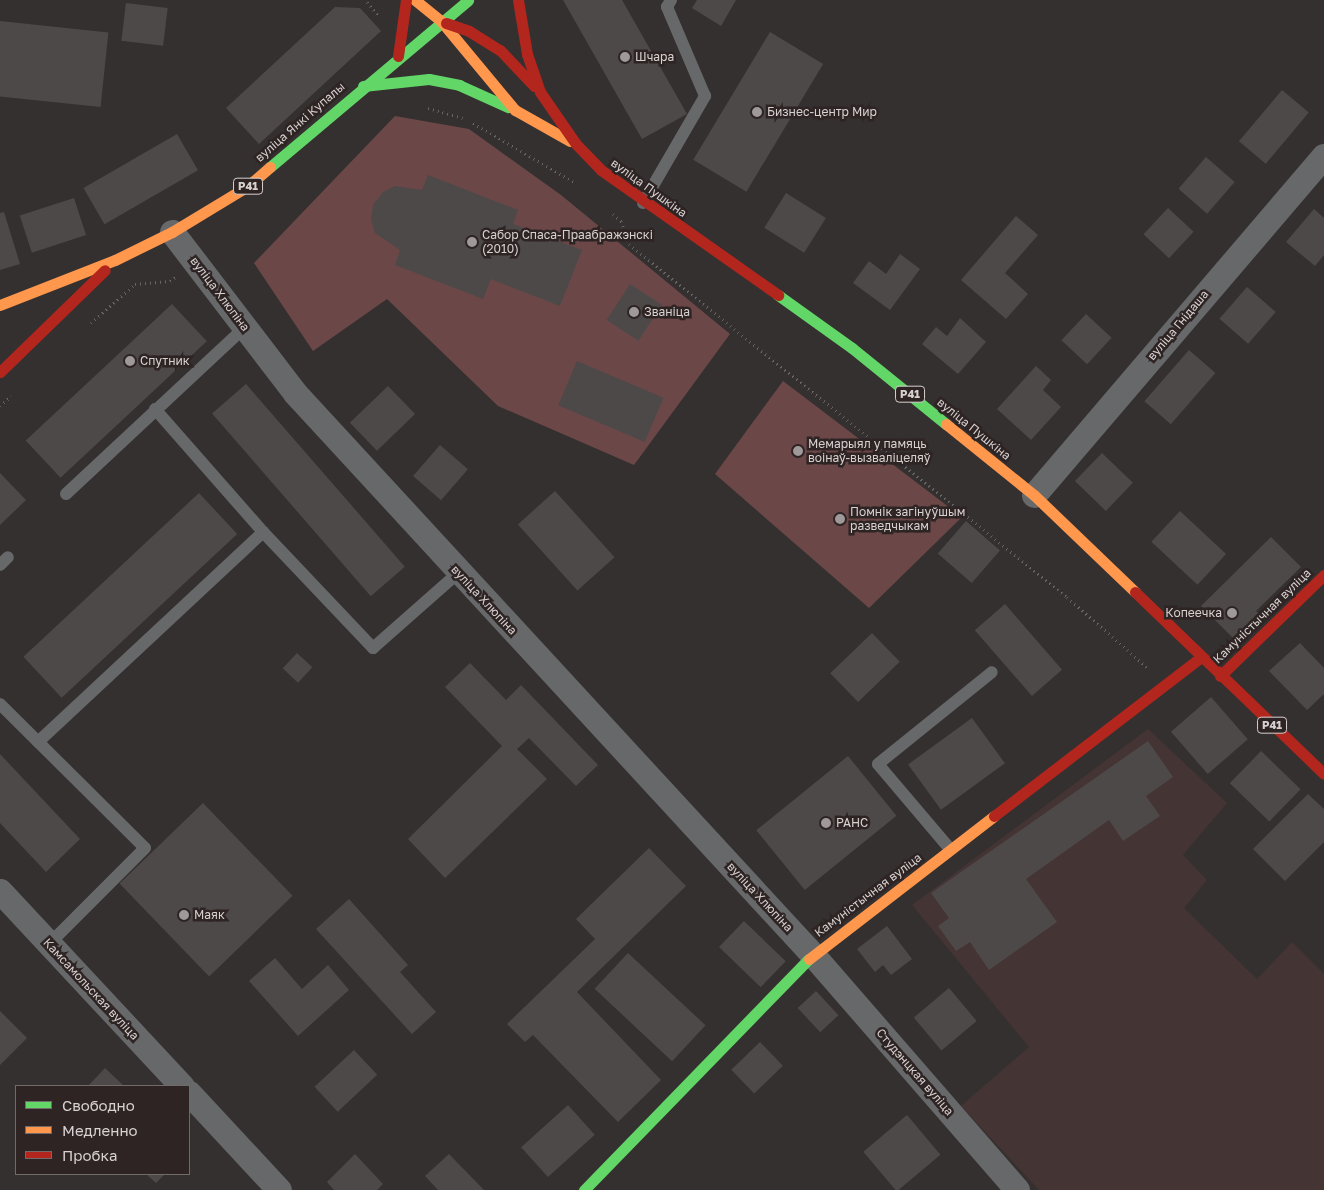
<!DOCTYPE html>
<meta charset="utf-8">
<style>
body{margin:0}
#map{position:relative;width:1324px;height:1190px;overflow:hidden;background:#353030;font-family:"Golos Text",sans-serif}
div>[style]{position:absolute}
.built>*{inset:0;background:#443434}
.green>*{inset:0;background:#6b4748}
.building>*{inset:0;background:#4e4949;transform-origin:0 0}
.path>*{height:3px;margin-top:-1.5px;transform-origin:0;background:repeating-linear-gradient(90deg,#656565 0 1px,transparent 0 5px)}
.lane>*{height:12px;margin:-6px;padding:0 6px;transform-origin:6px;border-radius:6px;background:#676869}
.street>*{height:25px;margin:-12.5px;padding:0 12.5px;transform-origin:12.5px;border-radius:12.5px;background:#676869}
.fast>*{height:11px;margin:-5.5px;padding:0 5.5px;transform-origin:5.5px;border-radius:5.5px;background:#63d668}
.slow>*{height:11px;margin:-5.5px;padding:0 5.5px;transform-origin:5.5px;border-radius:5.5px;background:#ff974d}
.jam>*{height:11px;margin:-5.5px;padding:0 5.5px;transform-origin:5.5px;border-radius:5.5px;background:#b3261e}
.dots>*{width:14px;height:14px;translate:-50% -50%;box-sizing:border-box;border:2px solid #2e2424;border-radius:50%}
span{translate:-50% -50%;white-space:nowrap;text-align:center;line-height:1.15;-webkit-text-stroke:5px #2e2424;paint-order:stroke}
.shield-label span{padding:1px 4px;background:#2e2424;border:1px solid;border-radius:4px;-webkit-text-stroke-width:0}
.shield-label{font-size:11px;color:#d8d1d1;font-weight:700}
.poi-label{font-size:12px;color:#d8d1d1}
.left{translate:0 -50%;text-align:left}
.right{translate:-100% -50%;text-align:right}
.street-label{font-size:12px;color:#d8d1d1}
.legend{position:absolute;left:15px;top:1085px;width:175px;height:90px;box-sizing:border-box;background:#2e2424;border:1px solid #726969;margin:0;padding:6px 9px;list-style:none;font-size:15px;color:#d8d1d1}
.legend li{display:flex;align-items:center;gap:10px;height:25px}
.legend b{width:25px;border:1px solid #726969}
</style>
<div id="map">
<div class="built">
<i style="clip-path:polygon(1148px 729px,1227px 803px,1183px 855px,1207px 880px,1184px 908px,1257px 979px,1292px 942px,1324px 974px,1324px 1190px,1039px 1190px,961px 1106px,1029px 1047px,912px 905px)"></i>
</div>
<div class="green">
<i style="clip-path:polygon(395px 116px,469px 129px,561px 195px,730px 334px,634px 465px,498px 406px,387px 299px,313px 351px,254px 263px)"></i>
<i style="clip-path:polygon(783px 381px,962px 517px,869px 608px,715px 474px)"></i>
</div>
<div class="building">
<i style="clip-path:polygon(563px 0,622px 0,687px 114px,642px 139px)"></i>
<i style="clip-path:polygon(697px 0,736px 0,721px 26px,692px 8px)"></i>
<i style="left:126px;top:3px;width:42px;height:38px;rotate:7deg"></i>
<i style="clip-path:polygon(335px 7px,360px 8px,381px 31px,259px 144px,226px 108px)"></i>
<i style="left:0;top:21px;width:109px;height:75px;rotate:6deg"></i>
<i style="left:770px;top:32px;width:62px;height:149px;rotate:31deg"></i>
<i style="left:1282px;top:90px;width:35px;height:67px;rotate:40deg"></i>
<i style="left:177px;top:134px;width:42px;height:108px;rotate:60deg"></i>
<i style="left:1206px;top:157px;width:38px;height:42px;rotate:41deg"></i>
<i style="clip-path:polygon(428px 175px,518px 210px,513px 224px,582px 250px,560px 306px,491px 279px,483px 299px,395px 265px,400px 250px,375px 233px,371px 220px,373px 205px,383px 192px,395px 186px,422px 190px)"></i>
<i style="left:786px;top:193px;width:47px;height:41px;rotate:32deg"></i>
<i style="left:74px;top:198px;width:39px;height:57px;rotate:72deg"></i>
<i style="left:1168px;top:208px;width:35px;height:36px;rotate:43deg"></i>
<i style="clip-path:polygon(1314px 209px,1324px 218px,1324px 255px,1315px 266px,1286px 242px)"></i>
<i style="clip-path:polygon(4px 212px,20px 264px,0 270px,0 213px)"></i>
<i style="clip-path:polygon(1016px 216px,1038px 235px,1005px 273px,1028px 294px,1006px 319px,961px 280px)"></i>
<i style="clip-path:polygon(900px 254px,920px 269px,890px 310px,853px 283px,869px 261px,886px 274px)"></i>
<i style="left:630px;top:284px;width:38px;height:43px;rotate:33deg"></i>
<i style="left:1247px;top:287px;width:38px;height:42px;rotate:41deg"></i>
<i style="left:172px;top:304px;width:51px;height:200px;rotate:47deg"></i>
<i style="left:1086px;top:314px;width:35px;height:36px;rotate:43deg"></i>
<i style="clip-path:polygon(960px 318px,986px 342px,958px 374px,922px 344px,936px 327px,947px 336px)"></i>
<i style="left:1189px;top:350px;width:35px;height:68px;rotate:41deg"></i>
<i style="left:577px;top:361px;width:94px;height:48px;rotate:23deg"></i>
<i style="clip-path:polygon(1036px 366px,1051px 380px,1043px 390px,1061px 407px,1031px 440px,997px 409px)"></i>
<i style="left:246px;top:384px;width:242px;height:45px;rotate:49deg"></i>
<i style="left:388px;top:386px;width:39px;height:53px;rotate:46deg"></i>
<i style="left:440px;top:445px;width:37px;height:41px;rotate:41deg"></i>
<i style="left:1102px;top:453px;width:43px;height:39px;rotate:44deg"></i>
<i style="clip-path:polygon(0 473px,26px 500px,0 525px)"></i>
<i style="left:555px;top:491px;width:89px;height:50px;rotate:48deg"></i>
<i style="left:199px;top:493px;width:56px;height:240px;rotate:47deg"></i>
<i style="left:1180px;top:511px;width:63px;height:42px;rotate:43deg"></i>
<i style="left:966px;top:521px;width:45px;height:43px;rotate:41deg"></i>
<i style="clip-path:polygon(1271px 537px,1301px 567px,1256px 611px,1262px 617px,1237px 642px,1201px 606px)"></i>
<i style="left:1005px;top:604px;width:87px;height:40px;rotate:49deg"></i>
<i style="left:872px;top:633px;width:40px;height:58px;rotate:46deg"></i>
<i style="clip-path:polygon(1300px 643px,1324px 668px,1324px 694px,1307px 710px,1269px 671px)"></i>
<i style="left:297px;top:653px;width:21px;height:21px;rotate:43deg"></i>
<i style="clip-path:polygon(470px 663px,506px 700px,521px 685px,598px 765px,576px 786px,529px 738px,517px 749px,547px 779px,445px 878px,408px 839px,502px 746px,445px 687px)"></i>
<i style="left:1211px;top:697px;width:56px;height:53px;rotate:49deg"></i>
<i style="left:972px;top:718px;width:56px;height:79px;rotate:54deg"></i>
<i style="clip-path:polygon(1148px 741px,1173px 777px,1146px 796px,1160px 816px,1123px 841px,1109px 820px,1026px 879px,1057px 922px,989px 970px,970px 942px,956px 951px,938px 926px,949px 918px,931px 893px)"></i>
<i style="left:1261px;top:751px;width:55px;height:45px;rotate:44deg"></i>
<i style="clip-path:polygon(0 754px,80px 839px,46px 872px,0 823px)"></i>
<i style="left:848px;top:756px;width:77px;height:118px;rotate:51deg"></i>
<i style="clip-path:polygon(1308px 794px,1324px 809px,1324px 842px,1285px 881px,1253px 849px)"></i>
<i style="left:203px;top:803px;width:129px;height:116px;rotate:46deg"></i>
<i style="clip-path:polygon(649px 848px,686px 886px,577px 992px,661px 1080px,618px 1122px,533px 1035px,525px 1042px,507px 1024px,595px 939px,576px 919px)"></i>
<i style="clip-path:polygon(349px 899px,408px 965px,400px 972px,436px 1012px,412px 1034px,316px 929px)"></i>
<i style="left:744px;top:921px;width:58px;height:36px;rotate:44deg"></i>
<i style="clip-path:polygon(887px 926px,912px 959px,891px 975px,883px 965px,875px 972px,857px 949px)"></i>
<i style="left:628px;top:953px;width:106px;height:49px;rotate:43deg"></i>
<i style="clip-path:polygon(275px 958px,302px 989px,328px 965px,349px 990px,298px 1036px,249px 981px)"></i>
<i style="left:949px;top:988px;width:43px;height:46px;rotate:50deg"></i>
<i style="left:816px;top:991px;width:33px;height:25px;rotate:47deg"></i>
<i style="clip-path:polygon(0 1011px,27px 1038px,0 1065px)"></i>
<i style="left:760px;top:1042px;width:33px;height:40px;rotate:46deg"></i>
<i style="left:354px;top:1050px;width:34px;height:54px;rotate:47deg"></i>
<i style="clip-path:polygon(105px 1068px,124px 1086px,88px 1086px)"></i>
<i style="left:568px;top:1105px;width:40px;height:63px;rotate:48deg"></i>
<i style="left:907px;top:1115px;width:52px;height:57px;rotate:50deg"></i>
<i style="clip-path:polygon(355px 1154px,383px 1184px,377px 1190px,334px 1190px,327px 1182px)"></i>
<i style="clip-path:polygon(449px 1154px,484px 1190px,438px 1190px,425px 1176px)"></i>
<i style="clip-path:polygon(146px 1174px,165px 1174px,156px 1183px)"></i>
</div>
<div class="path">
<i style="left:367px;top:2px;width:17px;rotate:50deg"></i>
<i style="left:428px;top:108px;width:36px;rotate:16deg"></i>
<i style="left:473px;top:123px;width:117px;rotate:30.3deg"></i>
<i style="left:613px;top:214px;width:11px;rotate:41deg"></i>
<i style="left:621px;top:221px;width:24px;rotate:71deg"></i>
<i style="left:629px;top:244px;width:563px;rotate:38.87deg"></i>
<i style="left:1067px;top:597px;width:106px;rotate:41.2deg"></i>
<i style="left:91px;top:323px;width:59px;rotate:-41.6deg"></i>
<i style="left:135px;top:284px;width:35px;rotate:-5deg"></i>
<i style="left:170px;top:281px;width:7px;rotate:-34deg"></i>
<i style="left:0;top:406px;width:15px;rotate:-42deg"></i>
</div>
<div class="lane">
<i style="left:643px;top:203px;width:124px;rotate:-59.9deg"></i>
<i style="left:705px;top:96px;width:97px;rotate:-113.1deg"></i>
<i style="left:667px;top:7px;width:8px;rotate:-60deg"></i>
<i style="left:155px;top:409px;width:164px;rotate:48.7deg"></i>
<i style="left:263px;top:532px;width:160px;rotate:46.5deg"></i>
<i style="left:373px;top:648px;width:113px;rotate:-41.4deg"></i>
<i style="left:66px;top:494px;width:245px;rotate:-43deg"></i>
<i style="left:0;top:565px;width:11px;rotate:-45deg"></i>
<i style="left:0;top:704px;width:204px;rotate:44.8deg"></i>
<i style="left:145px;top:848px;width:136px;rotate:135deg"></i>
<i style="left:38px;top:742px;width:308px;rotate:-43deg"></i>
<i style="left:950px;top:849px;width:111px;rotate:-130.3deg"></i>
<i style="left:878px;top:764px;width:146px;rotate:-38.9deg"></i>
</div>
<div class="street">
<i style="left:172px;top:232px;width:203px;rotate:52.6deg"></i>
<i style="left:295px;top:393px;width:764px;rotate:47.33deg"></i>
<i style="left:813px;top:955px;width:311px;rotate:49deg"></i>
<i style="left:1034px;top:495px;width:446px;rotate:-49.5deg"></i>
<i style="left:0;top:891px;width:267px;rotate:47deg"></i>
<i style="left:189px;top:1093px;width:132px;rotate:47.1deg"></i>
</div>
<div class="fast">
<i style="left:363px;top:86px;width:66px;rotate:-6.1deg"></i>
<i style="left:429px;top:79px;width:31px;rotate:11deg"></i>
<i style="left:459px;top:85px;width:54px;rotate:24.2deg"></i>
<i style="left:270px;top:167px;width:259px;rotate:-40.1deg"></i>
<i style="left:778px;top:295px;width:91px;rotate:35.6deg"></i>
<i style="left:852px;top:348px;width:121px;rotate:39deg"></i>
<i style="left:584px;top:1190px;width:322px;rotate:-45.8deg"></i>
</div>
<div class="slow">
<i style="left:415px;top:0;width:33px;rotate:39deg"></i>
<i style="left:441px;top:21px;width:116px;rotate:50.3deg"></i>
<i style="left:515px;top:110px;width:63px;rotate:29.4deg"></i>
<i style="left:0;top:305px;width:123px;rotate:-21.4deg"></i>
<i style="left:115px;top:260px;width:64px;rotate:-26.2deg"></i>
<i style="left:172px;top:232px;width:89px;rotate:-31.2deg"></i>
<i style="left:248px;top:186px;width:29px;rotate:-41deg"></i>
<i style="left:946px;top:424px;width:113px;rotate:38.9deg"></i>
<i style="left:1034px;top:495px;width:140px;rotate:43.8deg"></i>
<i style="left:809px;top:959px;width:234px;rotate:-37.7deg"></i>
</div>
<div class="jam">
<i style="left:518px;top:0;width:55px;rotate:80.5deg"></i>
<i style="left:527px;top:54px;width:40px;rotate:71.1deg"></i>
<i style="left:540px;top:92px;width:63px;rotate:55.3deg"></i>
<i style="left:576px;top:144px;width:36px;rotate:46deg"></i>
<i style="left:601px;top:170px;width:217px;rotate:35.2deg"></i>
<i style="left:446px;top:23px;width:24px;rotate:19deg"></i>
<i style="left:469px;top:31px;width:36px;rotate:32deg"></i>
<i style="left:500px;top:50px;width:50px;rotate:46.6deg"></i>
<i style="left:398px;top:56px;width:57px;rotate:-81.9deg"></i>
<i style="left:0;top:372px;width:146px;rotate:-44.2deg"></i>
<i style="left:1135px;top:592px;width:262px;rotate:43.9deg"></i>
<i style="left:1220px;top:676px;width:145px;rotate:-44.2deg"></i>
<i style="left:994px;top:816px;width:261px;rotate:-37.5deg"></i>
</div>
<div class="dots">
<i style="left:625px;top:57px;background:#9f9999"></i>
<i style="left:757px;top:112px;background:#9f9999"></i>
<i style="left:472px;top:242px;background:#9f9999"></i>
<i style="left:634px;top:312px;background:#9f9999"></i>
<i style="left:130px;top:361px;background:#9f9999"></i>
<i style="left:798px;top:451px;background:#9f9999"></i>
<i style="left:840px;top:519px;background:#9f9999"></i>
<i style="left:1232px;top:613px;background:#9f9999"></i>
<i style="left:826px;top:823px;background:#9f9999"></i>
<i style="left:184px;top:915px;background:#9f9999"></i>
</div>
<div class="shield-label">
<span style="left:248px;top:186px">Р41</span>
<span style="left:910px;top:394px">Р41</span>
<span style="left:1272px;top:725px">Р41</span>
</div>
<div class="poi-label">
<span class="left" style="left:635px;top:57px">Шчара</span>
<span class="left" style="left:767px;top:112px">Бизнес-центр Мир</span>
<span class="left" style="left:482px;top:242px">Сабор Спаса-Праабражэнскі<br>(2010)</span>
<span class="left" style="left:644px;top:312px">Званіца</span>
<span class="left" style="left:140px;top:361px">Спутник</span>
<span class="left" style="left:808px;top:451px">Мемарыял у памяць<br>воінаў-вызваліцеляў</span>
<span class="left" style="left:850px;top:519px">Помнік загінуўшым<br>разведчыкам</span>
<span class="right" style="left:1222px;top:613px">Копеечка</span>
<span class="left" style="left:836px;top:823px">РАНС</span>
<span class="left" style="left:194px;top:915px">Маяк</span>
</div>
<div class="street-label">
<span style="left:300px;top:122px;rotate:-41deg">вуліца Янкі Купалы</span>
<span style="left:649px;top:188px;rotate:36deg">вуліца Пушкіна</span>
<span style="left:220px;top:294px;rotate:53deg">вуліца Хлюпіна</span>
<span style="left:1178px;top:325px;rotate:-50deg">вуліца Гнідаша</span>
<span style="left:974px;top:429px;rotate:39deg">вуліца Пушкіна</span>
<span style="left:484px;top:600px;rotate:47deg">вуліца Хлюпіна</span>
<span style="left:1262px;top:616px;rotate:-44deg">Камуністычная вуліца</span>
<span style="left:868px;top:895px;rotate:-37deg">Камуністычная вуліца</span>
<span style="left:760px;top:897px;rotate:47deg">вуліца Хлюпіна</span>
<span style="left:91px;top:989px;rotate:47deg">Камсамольская вуліца</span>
<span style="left:915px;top:1072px;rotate:49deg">Студэнцкая вуліца</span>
</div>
<ul class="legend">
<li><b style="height:6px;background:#63d668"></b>Свободно</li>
<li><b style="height:6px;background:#ff974d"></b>Медленно</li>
<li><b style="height:6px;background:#b3261e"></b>Пробка</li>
</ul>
</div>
